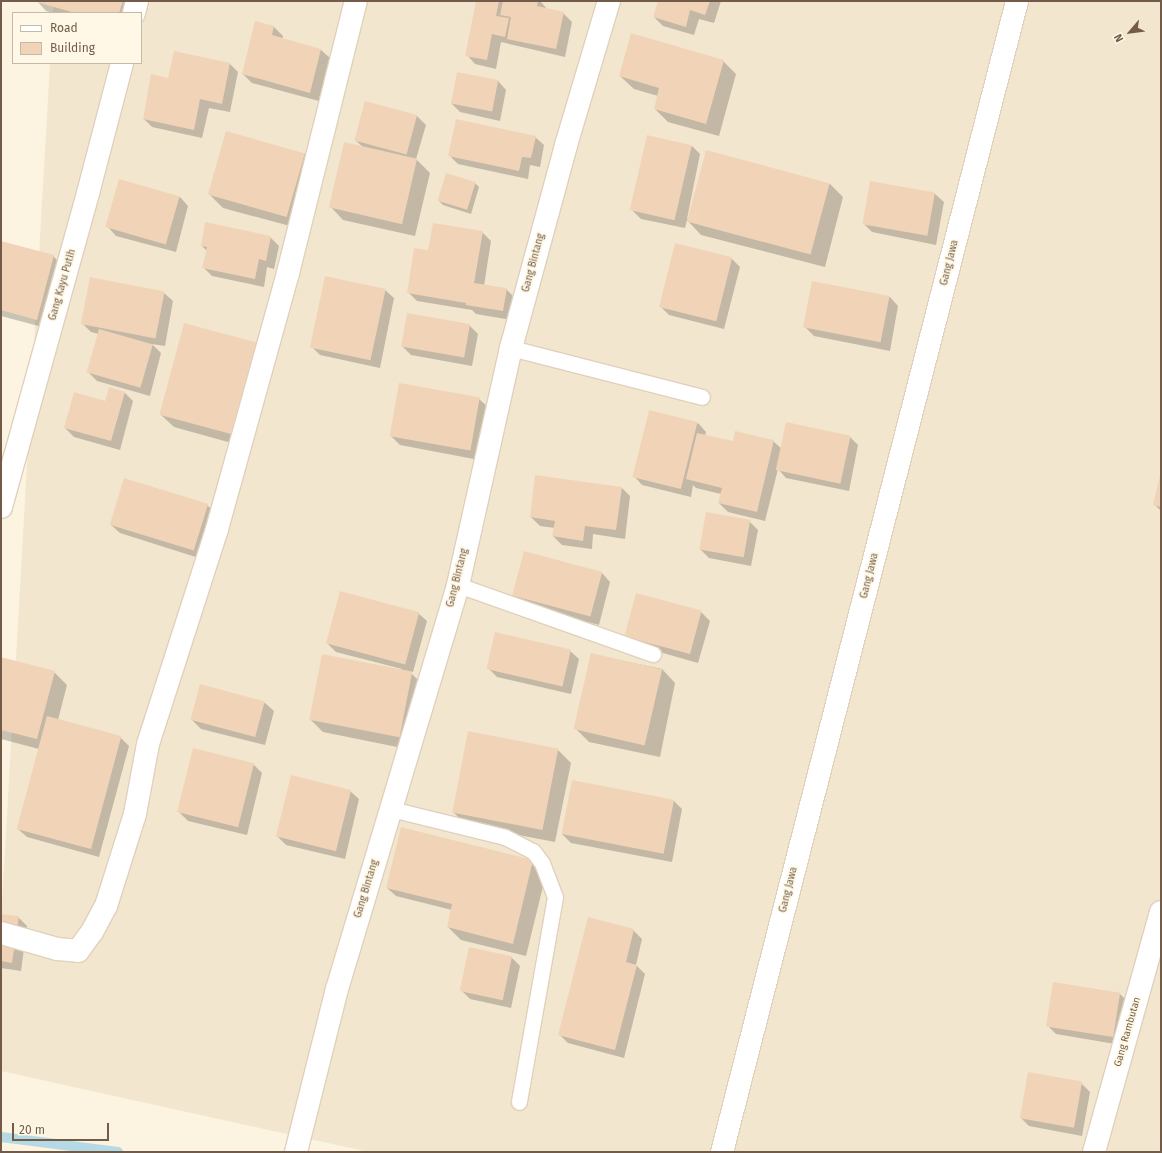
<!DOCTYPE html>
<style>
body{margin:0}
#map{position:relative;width:1162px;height:1153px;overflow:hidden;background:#fcf4e0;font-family:"Fira Sans",sans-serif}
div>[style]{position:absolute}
.residential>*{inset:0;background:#f3e6cf}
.shadow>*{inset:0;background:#0003}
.stream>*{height:10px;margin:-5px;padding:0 5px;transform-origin:5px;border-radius:5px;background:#b5d9e5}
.building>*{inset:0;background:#f1d4b8;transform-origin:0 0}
.roads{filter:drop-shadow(1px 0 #e0d0bc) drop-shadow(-1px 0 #e0d0bc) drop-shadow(0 1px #e0d0bc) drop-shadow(0 -1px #e0d0bc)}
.lane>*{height:15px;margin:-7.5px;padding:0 7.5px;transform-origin:7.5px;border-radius:7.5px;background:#fff}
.street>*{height:22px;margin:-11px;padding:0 11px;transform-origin:11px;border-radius:11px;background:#fff}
span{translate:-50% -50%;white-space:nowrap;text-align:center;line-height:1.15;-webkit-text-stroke:3.5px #fff8e6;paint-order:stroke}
.street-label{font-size:10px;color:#725b48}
.frame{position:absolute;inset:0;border:2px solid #725b48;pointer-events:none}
.legend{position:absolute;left:12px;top:12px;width:130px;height:52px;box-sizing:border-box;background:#fff8e6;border:1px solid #c7b9a7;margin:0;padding:5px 7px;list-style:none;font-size:12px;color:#725b48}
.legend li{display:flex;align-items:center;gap:8px;height:20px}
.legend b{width:20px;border:1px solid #c7b9a7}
.north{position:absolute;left:1110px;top:12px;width:40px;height:40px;-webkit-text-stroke:3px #fff8e6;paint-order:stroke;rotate:242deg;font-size:11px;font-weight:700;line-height:16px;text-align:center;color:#725b48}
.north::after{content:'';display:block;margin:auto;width:14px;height:18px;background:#725b48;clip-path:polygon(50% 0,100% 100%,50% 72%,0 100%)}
.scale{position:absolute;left:12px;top:1123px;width:97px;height:18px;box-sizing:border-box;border:2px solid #725b48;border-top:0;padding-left:5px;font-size:12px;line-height:14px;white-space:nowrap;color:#725b48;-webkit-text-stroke:3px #fff8e6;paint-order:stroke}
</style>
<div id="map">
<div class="residential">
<i style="clip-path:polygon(53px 1px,1161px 1px,1161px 1152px,369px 1152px,1px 1071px,1px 920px,50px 63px,141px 63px,141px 13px,53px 13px)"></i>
</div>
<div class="shadow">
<i style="clip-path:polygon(37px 1px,129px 1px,130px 13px,54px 13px,46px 11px)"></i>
<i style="clip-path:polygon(477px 1px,540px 1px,547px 9px,563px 13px,572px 22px,565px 57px,501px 42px,496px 69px,475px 64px,467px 55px)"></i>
<i style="clip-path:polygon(659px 1px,721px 1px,714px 23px,699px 19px,694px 35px,663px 26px,654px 17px)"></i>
<i style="clip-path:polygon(256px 22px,274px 27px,283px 36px,282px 39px,321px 50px,330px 58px,319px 101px,252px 83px,243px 74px)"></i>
<i style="clip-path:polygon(723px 61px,736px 74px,719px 136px,668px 122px,655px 109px,658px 96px,634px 89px,620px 76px)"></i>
<i style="clip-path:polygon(230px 64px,238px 72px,230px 112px,209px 108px,202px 138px,152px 127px,144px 119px,169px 79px)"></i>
<i style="clip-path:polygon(498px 81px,506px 90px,500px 121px,460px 112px,451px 103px)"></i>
<i style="clip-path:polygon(365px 102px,417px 116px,426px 125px,416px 159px,430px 173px,415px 236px,343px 220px,330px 206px,363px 147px,355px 140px)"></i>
<i style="clip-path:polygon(226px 132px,305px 154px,318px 167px,301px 229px,223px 208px,209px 194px)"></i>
<i style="clip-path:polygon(535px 137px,544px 145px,540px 167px,530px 165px,528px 179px,458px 164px,449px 155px)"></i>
<i style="clip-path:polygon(692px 146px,700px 154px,687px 219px,830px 184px,843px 197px,825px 267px,701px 235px,687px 220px,685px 228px,641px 219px,632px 210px)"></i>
<i style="clip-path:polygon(871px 182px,935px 194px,944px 202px,936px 245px,872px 232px,864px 224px)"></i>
<i style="clip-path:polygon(475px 183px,479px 187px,471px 214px,443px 205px,439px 201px)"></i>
<i style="clip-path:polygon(180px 197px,188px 206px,176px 252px,116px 236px,108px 227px)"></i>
<i style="clip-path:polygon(482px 232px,491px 241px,484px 286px,506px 289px,515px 298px,512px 320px,476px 314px,472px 310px,417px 301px,408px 292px)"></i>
<i style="clip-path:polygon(270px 237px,279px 246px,274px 269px,267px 267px,264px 287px,212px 276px,204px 268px,207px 251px,202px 246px)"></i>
<i style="clip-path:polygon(1px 242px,53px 256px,62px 265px,46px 328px,1px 316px)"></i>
<i style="clip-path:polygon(731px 258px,740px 267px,724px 329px,669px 315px,660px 306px)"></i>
<i style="clip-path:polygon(385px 290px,394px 298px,380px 368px,320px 355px,312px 347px)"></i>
<i style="clip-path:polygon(164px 293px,173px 301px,165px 346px,152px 344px,161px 353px,150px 396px,97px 381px,89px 373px,99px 334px,91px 332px,82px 323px)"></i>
<i style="clip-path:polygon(890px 297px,898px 306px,890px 351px,814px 336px,805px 327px)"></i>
<i style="clip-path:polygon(469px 325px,478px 334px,472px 366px,411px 355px,402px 346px)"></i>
<i style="clip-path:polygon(258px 344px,246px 447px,174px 427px,160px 414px)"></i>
<i style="clip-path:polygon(124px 392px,133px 401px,120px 450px,74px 437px,65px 428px)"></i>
<i style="clip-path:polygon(479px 399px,488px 407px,479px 460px,400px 445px,391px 436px)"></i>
<i style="clip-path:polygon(698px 423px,706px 432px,705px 436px,734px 442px,773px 441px,782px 449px,849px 436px,858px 445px,849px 491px,786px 478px,778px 469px,765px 521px,728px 512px,719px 503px,721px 494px,696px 488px,693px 485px,691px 497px,642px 485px,634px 476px)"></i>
<i style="clip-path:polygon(1161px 477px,1161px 511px,1154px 504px)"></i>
<i style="clip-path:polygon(622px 488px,630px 496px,625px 539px,593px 534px,592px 549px,562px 545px,553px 536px,555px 528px,540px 526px,531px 517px)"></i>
<i style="clip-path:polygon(207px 505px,216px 514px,202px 559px,120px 533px,111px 525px)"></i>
<i style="clip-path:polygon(749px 521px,758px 530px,751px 566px,709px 558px,700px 549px)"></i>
<i style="clip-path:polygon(602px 573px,610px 582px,599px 625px,522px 604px,513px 595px)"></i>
<i style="clip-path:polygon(701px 612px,710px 621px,698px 663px,635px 645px,626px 636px)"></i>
<i style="clip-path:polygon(418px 613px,427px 621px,413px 672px,410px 672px,424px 686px,412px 750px,323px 732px,310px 719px,402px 669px,336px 652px,327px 643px)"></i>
<i style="clip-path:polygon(570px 651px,579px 659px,571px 694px,497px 677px,488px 668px)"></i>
<i style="clip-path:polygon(591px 654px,662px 669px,675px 683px,660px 757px,589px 742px,576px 729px)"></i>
<i style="clip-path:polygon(1px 658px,54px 672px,67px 685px,58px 720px,120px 737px,129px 746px,99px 857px,27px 837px,18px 829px,39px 749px,1px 739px)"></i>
<i style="clip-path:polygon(201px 685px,265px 703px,274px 711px,265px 745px,201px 729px,192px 720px)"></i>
<i style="clip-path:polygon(469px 732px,558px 750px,571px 763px,555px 842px,467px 825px,453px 812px)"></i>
<i style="clip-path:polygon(253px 764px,262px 773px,247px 835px,188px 821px,179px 812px)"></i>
<i style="clip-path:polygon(350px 791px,359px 799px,345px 859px,286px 845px,277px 836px)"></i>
<i style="clip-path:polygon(673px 800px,682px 809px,672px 862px,571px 843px,562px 834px)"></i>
<i style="clip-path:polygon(533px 861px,546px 874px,526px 956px,461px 940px,448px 927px,452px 910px,396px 896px,387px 888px)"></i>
<i style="clip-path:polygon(1px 915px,18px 917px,27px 926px,21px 971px,1px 968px)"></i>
<i style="clip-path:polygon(633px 930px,642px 939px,636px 965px,645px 974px,624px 1058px,568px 1043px,559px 1034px)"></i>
<i style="clip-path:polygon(511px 957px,520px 966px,511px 1008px,470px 999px,461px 990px)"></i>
<i style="clip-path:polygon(1119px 993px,1128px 1002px,1121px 1045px,1056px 1034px,1047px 1025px)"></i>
<i style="clip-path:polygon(1081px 1083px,1090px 1092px,1082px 1136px,1029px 1126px,1020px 1117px)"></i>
</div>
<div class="stream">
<i style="left:1px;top:1137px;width:118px;rotate:7.3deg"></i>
</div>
<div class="building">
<i style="clip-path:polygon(33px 1px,123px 1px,119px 13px,75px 13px)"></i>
<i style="clip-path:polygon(476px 1px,499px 1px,496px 16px,509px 18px,505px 37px,492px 34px,487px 60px,465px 56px)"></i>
<i style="clip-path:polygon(503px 1px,538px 1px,537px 6px,564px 12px,556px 49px,507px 39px,511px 17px,500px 15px)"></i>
<i style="clip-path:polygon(658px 1px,710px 1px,705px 15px,690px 10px,686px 27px,653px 17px)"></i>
<i style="clip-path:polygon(255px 21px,274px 26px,272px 35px,321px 49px,310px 93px,242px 74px)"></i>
<i style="clip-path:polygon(631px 33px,724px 60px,706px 124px,654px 109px,659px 88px,619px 76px)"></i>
<i style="clip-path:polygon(174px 51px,230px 63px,222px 104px,200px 99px,194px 130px,143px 119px,151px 74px,168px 78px)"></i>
<i style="left:457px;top:72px;width:42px;height:32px;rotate:11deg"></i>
<i style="left:365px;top:101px;width:54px;height:41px;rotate:15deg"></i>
<i style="clip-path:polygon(456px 119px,536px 136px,531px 158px,522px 157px,519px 171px,448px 156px)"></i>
<i style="left:226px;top:131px;width:82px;height:66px;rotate:16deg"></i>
<i style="left:647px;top:135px;width:46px;height:77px;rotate:13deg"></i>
<i style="left:344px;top:142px;width:75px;height:67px;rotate:13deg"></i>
<i style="left:706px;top:150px;width:128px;height:74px;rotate:15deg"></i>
<i style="left:446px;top:173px;width:31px;height:29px;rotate:17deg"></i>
<i style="left:119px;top:179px;width:63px;height:50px;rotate:16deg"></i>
<i style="left:870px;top:181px;width:66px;height:44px;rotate:10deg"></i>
<i style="clip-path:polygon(205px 222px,271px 236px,266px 261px,259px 259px,255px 279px,202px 268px,207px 247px,201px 246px)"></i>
<i style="clip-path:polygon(433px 223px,483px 231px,474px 283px,507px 288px,503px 311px,466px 305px,466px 303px,407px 293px,414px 248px,428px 250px)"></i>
<i style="clip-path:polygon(1px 241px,54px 255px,37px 320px,1px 310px)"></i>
<i style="left:675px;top:243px;width:59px;height:66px;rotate:14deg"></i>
<i style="left:325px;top:276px;width:62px;height:73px;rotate:12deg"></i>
<i style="left:90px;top:277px;width:76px;height:48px;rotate:11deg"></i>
<i style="left:812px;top:281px;width:79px;height:47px;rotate:11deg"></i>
<i style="left:407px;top:313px;width:64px;height:34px;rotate:10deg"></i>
<i style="left:184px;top:323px;width:77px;height:95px;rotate:15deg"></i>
<i style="left:99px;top:329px;width:56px;height:45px;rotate:16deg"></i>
<i style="left:399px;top:383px;width:82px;height:54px;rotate:10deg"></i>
<i style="clip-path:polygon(109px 387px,125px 392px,111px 441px,64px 428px,74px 392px,105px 401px)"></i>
<i style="left:649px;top:410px;width:50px;height:69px;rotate:14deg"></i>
<i style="left:786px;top:422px;width:66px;height:49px;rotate:12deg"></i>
<i style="clip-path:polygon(735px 431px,774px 440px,757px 512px,718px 503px,722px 488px,686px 479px,697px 433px,733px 441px)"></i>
<i style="clip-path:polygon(535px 475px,622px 487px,616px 530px,585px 526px,583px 541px,552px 536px,555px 521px,530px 517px)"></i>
<i style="clip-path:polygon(1160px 475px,1161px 475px,1161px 507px,1153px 505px)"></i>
<i style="left:124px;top:478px;width:88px;height:49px;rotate:17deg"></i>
<i style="left:706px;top:512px;width:45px;height:38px;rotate:10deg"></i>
<i style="left:524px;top:551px;width:81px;height:46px;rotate:15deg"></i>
<i style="left:340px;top:591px;width:82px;height:54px;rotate:15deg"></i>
<i style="left:636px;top:593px;width:68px;height:45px;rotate:15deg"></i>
<i style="left:495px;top:632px;width:78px;height:38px;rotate:13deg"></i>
<i style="left:591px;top:653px;width:73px;height:78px;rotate:13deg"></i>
<i style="left:322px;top:654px;width:92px;height:67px;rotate:11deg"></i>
<i style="clip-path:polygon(1px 657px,55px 671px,37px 739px,1px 730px)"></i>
<i style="left:200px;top:684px;width:67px;height:37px;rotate:15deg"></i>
<i style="left:47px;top:716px;width:77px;height:117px;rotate:15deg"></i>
<i style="left:468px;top:731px;width:92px;height:83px;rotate:11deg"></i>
<i style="left:193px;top:748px;width:63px;height:66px;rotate:14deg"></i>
<i style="left:291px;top:775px;width:62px;height:63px;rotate:14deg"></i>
<i style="left:572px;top:780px;width:104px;height:55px;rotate:11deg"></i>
<i style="clip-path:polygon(401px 827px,533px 860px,513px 944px,447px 927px,452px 904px,386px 888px)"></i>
<i style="clip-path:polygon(1px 914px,19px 916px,12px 963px,1px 961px)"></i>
<i style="clip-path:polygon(588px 917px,634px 929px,626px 962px,637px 965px,615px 1050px,558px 1035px)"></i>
<i style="left:469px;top:947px;width:44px;height:45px;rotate:12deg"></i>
<i style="left:1053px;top:982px;width:68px;height:45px;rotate:9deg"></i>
<i style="left:1028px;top:1072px;width:55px;height:47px;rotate:10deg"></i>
</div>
<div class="roads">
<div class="lane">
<i style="left:511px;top:348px;width:197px;rotate:14.4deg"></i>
<i style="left:458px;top:585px;width:207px;rotate:19.5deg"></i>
<i style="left:391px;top:809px;width:117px;rotate:13.8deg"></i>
<i style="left:505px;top:837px;width:31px;rotate:27deg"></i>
<i style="left:533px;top:851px;width:15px;rotate:53deg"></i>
<i style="left:542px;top:863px;width:36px;rotate:69deg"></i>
<i style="left:555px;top:897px;width:208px;rotate:100deg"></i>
</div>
<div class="street">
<i style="left:134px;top:13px;width:12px;rotate:-76deg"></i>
<i style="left:1px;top:507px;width:326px;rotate:-74.5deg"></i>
<i style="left:88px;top:193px;width:134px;rotate:-75.3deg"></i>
<i style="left:1px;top:933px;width:58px;rotate:15.9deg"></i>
<i style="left:57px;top:949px;width:21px;rotate:5deg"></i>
<i style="left:78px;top:951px;width:24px;rotate:-54deg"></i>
<i style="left:92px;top:932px;width:30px;rotate:-62deg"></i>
<i style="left:106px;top:906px;width:96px;rotate:-72.5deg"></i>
<i style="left:135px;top:814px;width:71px;rotate:-79.5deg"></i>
<i style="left:148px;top:744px;width:226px;rotate:-72.2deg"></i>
<i style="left:217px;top:529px;width:266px;rotate:-74.5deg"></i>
<i style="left:288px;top:273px;width:280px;rotate:-76deg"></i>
<i style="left:296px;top:1152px;width:168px;rotate:-75.9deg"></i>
<i style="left:337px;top:989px;width:422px;rotate:-73.3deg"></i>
<i style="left:458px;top:585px;width:243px;rotate:-77.4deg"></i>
<i style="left:511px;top:348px;width:210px;rotate:-74.8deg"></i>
<i style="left:566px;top:145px;width:150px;rotate:-73.4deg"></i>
<i style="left:722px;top:1152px;width:1188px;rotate:-75.62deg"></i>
<i style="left:1094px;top:1152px;width:249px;rotate:-74.4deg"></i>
</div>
</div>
<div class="street-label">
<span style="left:534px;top:263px;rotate:-75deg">Gang Bintang</span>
<span style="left:950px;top:263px;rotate:-76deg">Gang Jawa</span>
<span style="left:63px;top:285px;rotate:-74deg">Gang Kayu Putih</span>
<span style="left:870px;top:576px;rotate:-76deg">Gang Jawa</span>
<span style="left:458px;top:578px;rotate:-76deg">Gang Bintang</span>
<span style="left:367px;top:889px;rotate:-73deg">Gang Bintang</span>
<span style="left:789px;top:890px;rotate:-76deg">Gang Jawa</span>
<span style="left:1128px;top:1032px;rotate:-74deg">Gang Rambutan</span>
</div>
<div class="frame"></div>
<ul class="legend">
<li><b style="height:5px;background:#fff"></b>Road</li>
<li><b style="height:11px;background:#f1d4b8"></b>Building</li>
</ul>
<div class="north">N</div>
<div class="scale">20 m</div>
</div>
